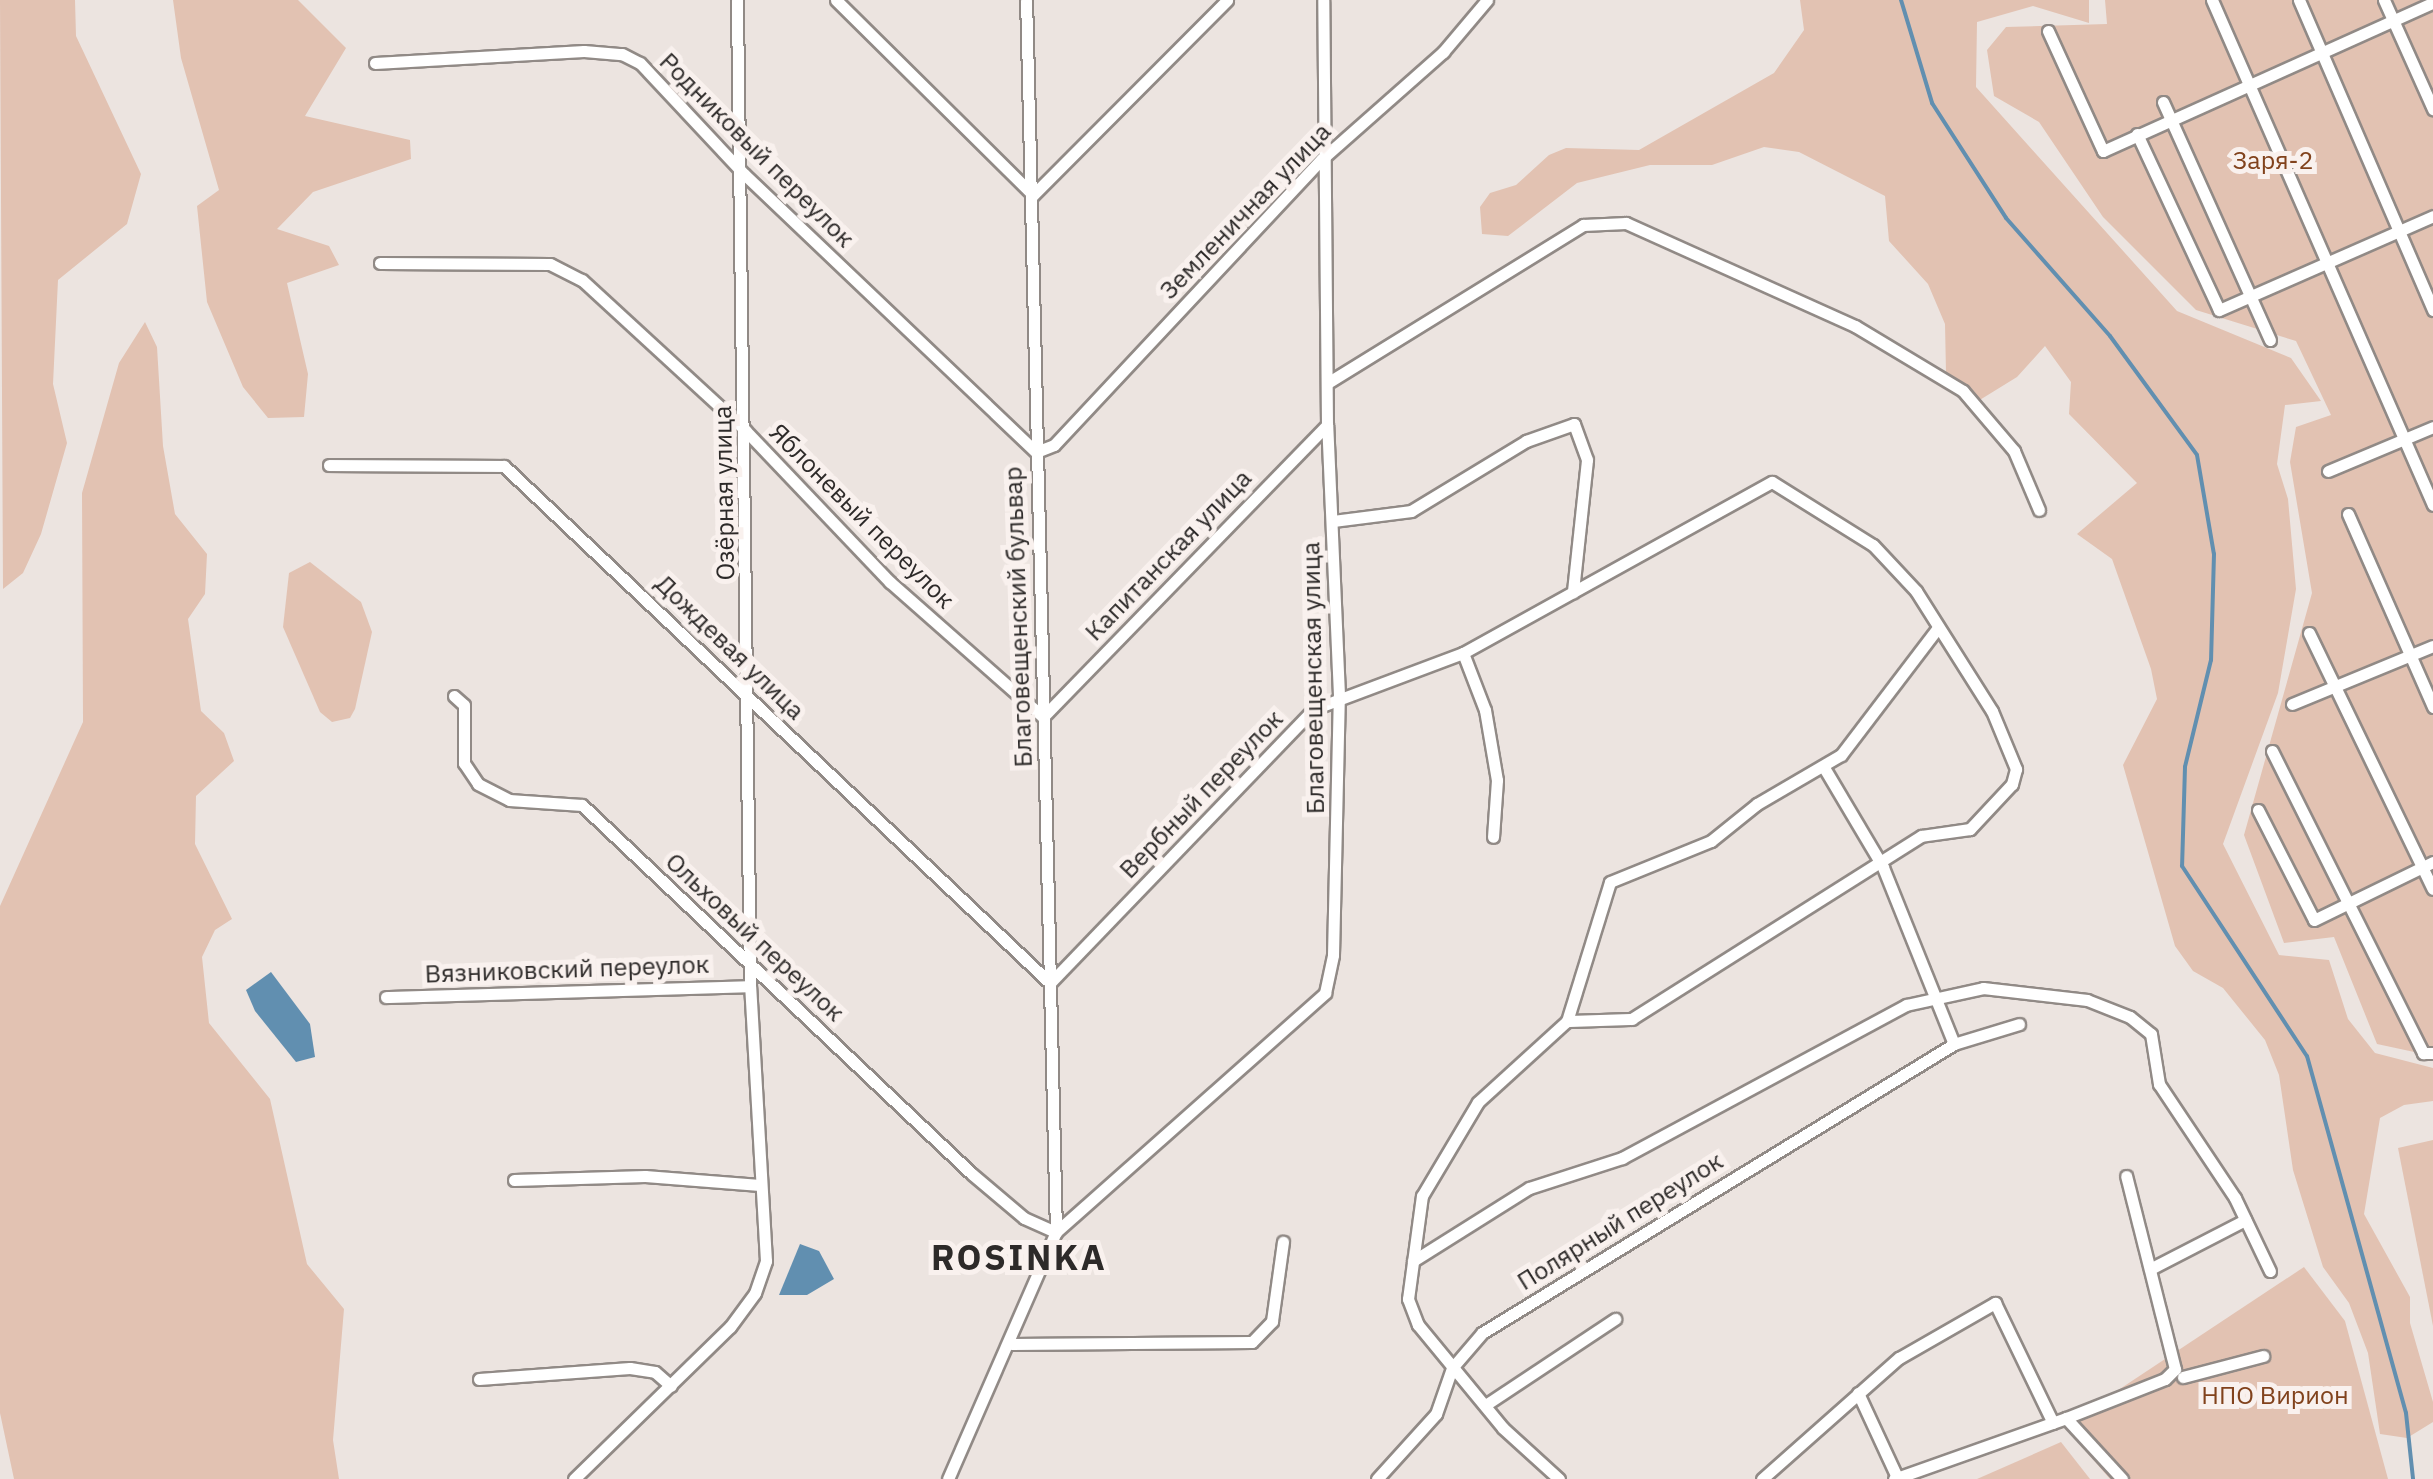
<!DOCTYPE html>
<meta charset="utf-8">
<style>
body{margin:0}
#map{position:relative;width:2433px;height:1479px;overflow:hidden;background:#ece4e0;font-family:"IBM Plex Sans",sans-serif}
div>[style]{position:absolute}
.green>*{inset:0;background:#e2c2b2}
.water>*{inset:0;background:#618fb0}
.stream>*{height:4px;margin:-2px;padding:0 2px;transform-origin:2px;border-radius:2px;background:#618fb0}
.roads{filter:drop-shadow(2px 0 #918a86) drop-shadow(-2px 0 #918a86) drop-shadow(0 2px #918a86) drop-shadow(0 -2px #918a86)}
.minor>*{height:11px;margin:-5.5px;padding:0 5.5px;transform-origin:5.5px;border-radius:5.5px;background:#fff}
span{translate:-50% -50%;white-space:nowrap;text-align:center;line-height:1.15;-webkit-text-stroke:10px #f9f1ee;paint-order:stroke}
.street-label{font-size:25px;color:#2d2a29}
.park-label{font-size:25px;color:#81421c}
.district-label{font-size:35px;color:#2d2a29;font-weight:700;letter-spacing:2.5px}
</style>
<div id="map">
<div class="green">
<i style="clip-path:polygon(0 0,75px 0,76px 36px,141px 174px,127px 224px,58px 280px,53px 384px,67px 443px,41px 534px,23px 573px,3px 589px)"></i>
<i style="clip-path:polygon(173px 0,298px 0,346px 48px,305px 116px,410px 140px,411px 159px,313px 192px,277px 229px,329px 246px,339px 265px,287px 283px,308px 374px,304px 417px,268px 418px,243px 387px,207px 302px,197px 206px,219px 190px,181px 58px)"></i>
<i style="clip-path:polygon(1800px 0,2089px 0,2089px 23px,2033px 6px,1977px 22px,1976px 87px,2177px 311px,2291px 358px,2321px 401px,2285px 405px,2277px 464px,2288px 499px,2296px 589px,2278px 693px,2223px 844px,2279px 955px,2329px 960px,2348px 1019px,2375px 1053px,2433px 1068px,2433px 1101px,2404px 1105px,2380px 1118px,2364px 1214px,2410px 1297px,2410px 1323px,2433px 1402px,2433px 1422px,2407px 1438px,2380px 1434px,2368px 1353px,2349px 1303px,2323px 1267px,2293px 1170px,2279px 1075px,2265px 1040px,2223px 988px,2193px 971px,2175px 946px,2123px 765px,2157px 699px,2151px 669px,2112px 559px,2077px 534px,2137px 483px,2069px 414px,2071px 382px,2045px 346px,2017px 377px,1970px 406px,1946px 373px,1945px 324px,1928px 284px,1889px 241px,1885px 196px,1799px 152px,1764px 147px,1712px 165px,1650px 165px,1577px 183px,1508px 236px,1482px 234px,1480px 207px,1490px 193px,1516px 185px,1549px 155px,1566px 148px,1639px 150px,1774px 73px,1804px 30px)"></i>
<i style="clip-path:polygon(2105px 0,2433px 0,2433px 1056px,2377px 1044px,2334px 937px,2284px 943px,2244px 835px,2312px 593px,2290px 462px,2296px 427px,2331px 415px,2296px 341px,2196px 310px,2103px 217px,2039px 122px,1994px 96px,1987px 50px,2006px 27px,2107px 24px)"></i>
<i style="clip-path:polygon(145px 322px,157px 347px,163px 446px,175px 514px,207px 554px,205px 594px,188px 619px,201px 711px,224px 733px,234px 761px,196px 796px,195px 844px,232px 919px,215px 930px,202px 957px,209px 1023px,270px 1099px,307px 1264px,344px 1309px,333px 1440px,339px 1479px,14px 1479px,0 1413px,0 906px,83px 722px,82px 493px,119px 363px)"></i>
<i style="clip-path:polygon(310px 562px,361px 602px,372px 632px,355px 709px,350px 718px,332px 722px,320px 712px,283px 627px,289px 573px)"></i>
<i style="clip-path:polygon(2433px 1140px,2433px 1326px,2398px 1148px)"></i>
<i style="clip-path:polygon(2304px 1267px,2345px 1321px,2388px 1479px,2110px 1479px,2064px 1426px)"></i>
<i style="clip-path:polygon(2061px 1442px,2090px 1479px,1977px 1479px)"></i>
</div>
<div class="water">
<i style="clip-path:polygon(271px 972px,310px 1024px,315px 1057px,296px 1062px,255px 1011px,246px 990px)"></i>
<i style="clip-path:polygon(800px 1244px,819px 1251px,834px 1279px,807px 1295px,779px 1295px)"></i>
</div>
<div class="stream">
<i style="left:1901px;top:0;width:108px;rotate:73.2deg"></i>
<i style="left:1932px;top:103px;width:137px;rotate:57.2deg"></i>
<i style="left:2006px;top:218px;width:157px;rotate:48.6deg"></i>
<i style="left:2110px;top:336px;width:147px;rotate:53.8deg"></i>
<i style="left:2197px;top:455px;width:100px;rotate:80.3deg"></i>
<i style="left:2214px;top:554px;width:106px;rotate:91.6deg"></i>
<i style="left:2211px;top:660px;width:110px;rotate:103.7deg"></i>
<i style="left:2185px;top:767px;width:99px;rotate:91.7deg"></i>
<i style="left:2182px;top:866px;width:227px;rotate:56.7deg"></i>
<i style="left:2307px;top:1056px;width:370px;rotate:74.5deg"></i>
<i style="left:2406px;top:1413px;width:66px;rotate:83.9deg"></i>
</div>
<div class="roads">
<div class="minor">
<i style="left:836px;top:0;width:277px;rotate:44.7deg"></i>
<i style="left:1033px;top:195px;width:275px;rotate:-45.1deg"></i>
<i style="left:2212px;top:0;width:551px;rotate:66.36deg"></i>
<i style="left:2299px;top:0;width:338px;rotate:66.6deg"></i>
<i style="left:2384px;top:0;width:120px;rotate:65.8deg"></i>
<i style="left:2048px;top:31px;width:132px;rotate:65.4deg"></i>
<i style="left:2103px;top:151px;width:362px;rotate:-24.2deg"></i>
<i style="left:375px;top:63px;width:209px;rotate:-3.3deg"></i>
<i style="left:584px;top:51px;width:38px;rotate:5deg"></i>
<i style="left:622px;top:54px;width:20px;rotate:27deg"></i>
<i style="left:640px;top:63px;width:152px;rotate:46.9deg"></i>
<i style="left:744px;top:174px;width:403px;rotate:43.6deg"></i>
<i style="left:1036px;top:452px;width:19px;rotate:-21deg"></i>
<i style="left:1054px;top:445px;width:392px;rotate:-46.9deg"></i>
<i style="left:1322px;top:159px;width:162px;rotate:-41.5deg"></i>
<i style="left:1443px;top:52px;width:68px;rotate:-49.8deg"></i>
<i style="left:2163px;top:102px;width:261px;rotate:65.8deg"></i>
<i style="left:2137px;top:134px;width:194px;rotate:65deg"></i>
<i style="left:2219px;top:310px;width:234px;rotate:-23.7deg"></i>
<i style="left:380px;top:263px;width:170px;rotate:0.3deg"></i>
<i style="left:550px;top:264px;width:36px;rotate:27deg"></i>
<i style="left:582px;top:280px;width:222px;rotate:42.6deg"></i>
<i style="left:745px;top:430px;width:210px;rotate:46.4deg"></i>
<i style="left:890px;top:582px;width:204px;rotate:41.4deg"></i>
<i style="left:1043px;top:717px;width:407px;rotate:-45.8deg"></i>
<i style="left:1329px;top:382px;width:299px;rotate:-31.7deg"></i>
<i style="left:1583px;top:225px;width:43px;rotate:-2.7deg"></i>
<i style="left:1626px;top:223px;width:251px;rotate:24.2deg"></i>
<i style="left:1855px;top:326px;width:126px;rotate:31deg"></i>
<i style="left:1963px;top:391px;width:79px;rotate:49.6deg"></i>
<i style="left:2014px;top:451px;width:64px;rotate:67deg"></i>
<i style="left:329px;top:465px;width:175px;rotate:0.3deg"></i>
<i style="left:504px;top:466px;width:752px;rotate:43.44deg"></i>
<i style="left:1050px;top:983px;width:380px;rotate:-46.1deg"></i>
<i style="left:1314px;top:709px;width:159px;rotate:-20.6deg"></i>
<i style="left:1463px;top:653px;width:353px;rotate:-29deg"></i>
<i style="left:1772px;top:482px;width:119px;rotate:32deg"></i>
<i style="left:1873px;top:545px;width:63px;rotate:46.9deg"></i>
<i style="left:1916px;top:591px;width:142px;rotate:57.7deg"></i>
<i style="left:1992px;top:711px;width:63px;rotate:67.5deg"></i>
<i style="left:2016px;top:769px;width:16px;rotate:105deg"></i>
<i style="left:2012px;top:784px;width:62px;rotate:133deg"></i>
<i style="left:1970px;top:829px;width:49px;rotate:171.9deg"></i>
<i style="left:1921px;top:836px;width:342px;rotate:147.7deg"></i>
<i style="left:1632px;top:1019px;width:65px;rotate:178.2deg"></i>
<i style="left:2328px;top:471px;width:114px;rotate:-22.7deg"></i>
<i style="left:2348px;top:514px;width:211px;rotate:66.2deg"></i>
<i style="left:1333px;top:521px;width:79px;rotate:-7.3deg"></i>
<i style="left:1411px;top:511px;width:135px;rotate:-31.3deg"></i>
<i style="left:1526px;top:441px;width:51px;rotate:-19.5deg"></i>
<i style="left:1574px;top:424px;width:38px;rotate:70deg"></i>
<i style="left:1587px;top:460px;width:133px;rotate:96.1deg"></i>
<i style="left:2309px;top:633px;width:284px;rotate:64.2deg"></i>
<i style="left:1463px;top:653px;width:61px;rotate:68.9deg"></i>
<i style="left:1485px;top:710px;width:71px;rotate:80.3deg"></i>
<i style="left:1497px;top:780px;width:57px;rotate:94deg"></i>
<i style="left:454px;top:696px;width:13px;rotate:42deg"></i>
<i style="left:464px;top:705px;width:58px;rotate:90deg"></i>
<i style="left:464px;top:763px;width:25px;rotate:56deg"></i>
<i style="left:478px;top:784px;width:35px;rotate:27deg"></i>
<i style="left:509px;top:800px;width:73px;rotate:3.9deg"></i>
<i style="left:582px;top:805px;width:537px;rotate:43.42deg"></i>
<i style="left:972px;top:1174px;width:68px;rotate:40.2deg"></i>
<i style="left:1024px;top:1218px;width:35px;rotate:24deg"></i>
<i style="left:2292px;top:704px;width:152px;rotate:-22.4deg"></i>
<i style="left:2272px;top:751px;width:338px;rotate:63.4deg"></i>
<i style="left:2423px;top:1053px;width:10px"></i>
<i style="left:2258px;top:810px;width:123px;rotate:63deg"></i>
<i style="left:2314px;top:920px;width:132px;rotate:-26deg"></i>
<i style="left:386px;top:997px;width:364px;rotate:-1.7deg"></i>
<i style="left:1954px;top:1044px;width:68px;rotate:-17.1deg"></i>
<i style="left:514px;top:1180px;width:131px;rotate:-1.7deg"></i>
<i style="left:645px;top:1176px;width:115px;rotate:4.5deg"></i>
<i style="left:1056px;top:1232px;width:360px;rotate:-41.6deg"></i>
<i style="left:1325px;top:993px;width:39px;rotate:-78deg"></i>
<i style="left:1333px;top:955px;width:260px;rotate:-88.7deg"></i>
<i style="left:1339px;top:695px;width:270px;rotate:-92.5deg"></i>
<i style="left:1327px;top:425px;width:425px;rotate:-90.5deg"></i>
<i style="left:1413px;top:1261px;width:137px;rotate:-32.2deg"></i>
<i style="left:1529px;top:1188px;width:98px;rotate:-17.9deg"></i>
<i style="left:1622px;top:1158px;width:323px;rotate:-28.3deg"></i>
<i style="left:1906px;top:1005px;width:79px;rotate:-12.4deg"></i>
<i style="left:1983px;top:988px;width:105px;rotate:6.6deg"></i>
<i style="left:2087px;top:1000px;width:46px;rotate:21.6deg"></i>
<i style="left:2130px;top:1017px;width:27px;rotate:39deg"></i>
<i style="left:2151px;top:1034px;width:51px;rotate:80.9deg"></i>
<i style="left:2159px;top:1084px;width:137px;rotate:56.3deg"></i>
<i style="left:2235px;top:1198px;width:81px;rotate:64.4deg"></i>
<i style="left:2152px;top:1268px;width:105px;rotate:-27.3deg"></i>
<i style="left:1012px;top:1344px;width:240px;rotate:-0.5deg"></i>
<i style="left:1252px;top:1342px;width:29px;rotate:-46deg"></i>
<i style="left:1272px;top:1321px;width:80px;rotate:-82.1deg"></i>
<i style="left:2183px;top:1377px;width:83px;rotate:-14.7deg"></i>
<i style="left:479px;top:1379px;width:151px;rotate:-4.2deg"></i>
<i style="left:630px;top:1368px;width:25px;rotate:9deg"></i>
<i style="left:655px;top:1372px;width:21px;rotate:41deg"></i>
<i style="left:1858px;top:1393px;width:93px;rotate:65.1deg"></i>
<i style="left:1487px;top:1404px;width:154px;rotate:-33.6deg"></i>
<i style="left:2066px;top:1418px;width:83px;rotate:47.4deg"></i>
<i style="left:574px;top:1479px;width:218px;rotate:-44.3deg"></i>
<i style="left:730px;top:1327px;width:42px;rotate:-53.7deg"></i>
<i style="left:755px;top:1293px;width:34px;rotate:-71deg"></i>
<i style="left:766px;top:1261px;width:275px;rotate:-93.3deg"></i>
<i style="left:750px;top:986px;width:986px;rotate:-90.76deg"></i>
<i style="left:948px;top:1479px;width:270px;rotate:-66.4deg"></i>
<i style="left:1056px;top:1232px;width:1232px;rotate:-91.39deg"></i>
<i style="left:1377px;top:1479px;width:88px;rotate:-47.8deg"></i>
<i style="left:1436px;top:1414px;width:49px;rotate:-70.8deg"></i>
<i style="left:1452px;top:1368px;width:46px;rotate:-49.4deg"></i>
<i style="left:1482px;top:1333px;width:553px;rotate:-31.48deg"></i>
<i style="left:1954px;top:1044px;width:191px;rotate:-111.9deg"></i>
<i style="left:1883px;top:867px;width:117px;rotate:-120.7deg"></i>
<i style="left:1559px;top:1479px;width:76px;rotate:-137.7deg"></i>
<i style="left:1503px;top:1428px;width:134px;rotate:-129.5deg"></i>
<i style="left:1418px;top:1325px;width:28px;rotate:-111deg"></i>
<i style="left:1408px;top:1299px;width:104px;rotate:-82.3deg"></i>
<i style="left:1422px;top:1196px;width:109px;rotate:-59.2deg"></i>
<i style="left:1478px;top:1102px;width:120px;rotate:-42.3deg"></i>
<i style="left:1567px;top:1021px;width:145px;rotate:-72.8deg"></i>
<i style="left:1610px;top:882px;width:109px;rotate:-22.1deg"></i>
<i style="left:1711px;top:841px;width:59px;rotate:-38.8deg"></i>
<i style="left:1757px;top:804px;width:97px;rotate:-30.3deg"></i>
<i style="left:1841px;top:755px;width:158px;rotate:-52.7deg"></i>
<i style="left:1762px;top:1479px;width:183px;rotate:-41.5deg"></i>
<i style="left:1899px;top:1358px;width:111px;rotate:-29.8deg"></i>
<i style="left:1995px;top:1303px;width:133px;rotate:64.2deg"></i>
<i style="left:1894px;top:1479px;width:182px;rotate:-19.5deg"></i>
<i style="left:2066px;top:1418px;width:106px;rotate:-21.5deg"></i>
<i style="left:2165px;top:1379px;width:14px;rotate:-45deg"></i>
<i style="left:2175px;top:1369px;width:199px;rotate:-104.2deg"></i>
</div>
</div>
<div class="street-label">
<span style="left:757px;top:150px;rotate:45deg">Родниковый переулок</span>
<span style="left:1245px;top:211px;rotate:-46deg">Земленичная улица</span>
<span style="left:724px;top:493px;rotate:-91deg">Озёрная улица</span>
<span style="left:862px;top:516px;rotate:45deg">Яблоневый переулок</span>
<span style="left:1168px;top:555px;rotate:-46deg">Капитанская улица</span>
<span style="left:1018px;top:617px;rotate:-92deg">Благовещенский бульвар</span>
<span style="left:730px;top:647px;rotate:44deg">Дождевая улица</span>
<span style="left:1313px;top:678px;rotate:-91deg">Благовещенская улица</span>
<span style="left:1201px;top:794px;rotate:-46deg">Вербный переулок</span>
<span style="left:755px;top:937px;rotate:43deg">Ольховый переулок</span>
<span style="left:567px;top:969px;rotate:-2deg">Вязниковский переулок</span>
<span style="left:1620px;top:1221px;rotate:-32deg">Полярный переулок</span>
</div>
<div class="park-label">
<span style="left:2273px;top:160px">Заря-2</span>
<span style="left:2275px;top:1395px">НПО Вирион</span>
</div>
<div class="district-label">
<span style="left:1019px;top:1257px">ROSINKA</span>
</div>
</div>
